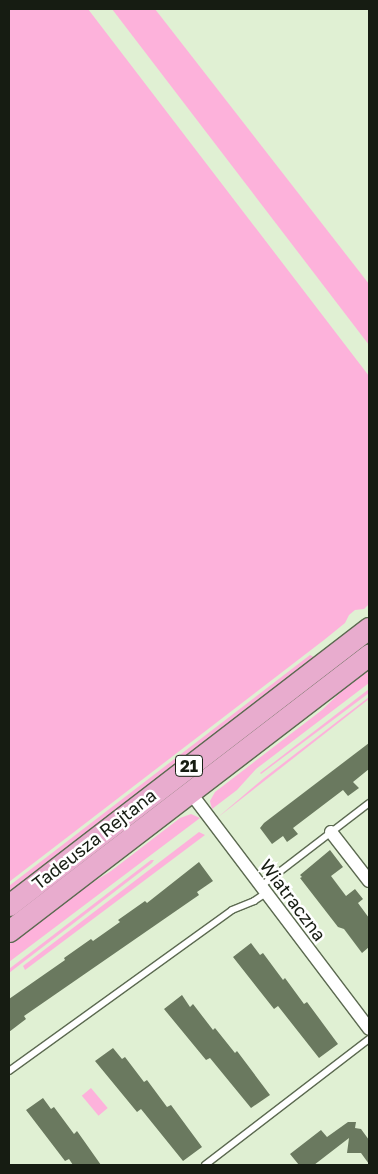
<!DOCTYPE html>
<style>
body{margin:0}
#map{position:relative;width:378px;height:1174px;overflow:hidden;background:#e0f0d3;font-family:"Golos Text",sans-serif}
div>[style]{position:absolute}
.green>*{inset:0;background:#fdb2db;transform-origin:0 0}
.building>*{inset:0;background:#6a795f}
.roads{filter:drop-shadow(1px 0 #5c6a51) drop-shadow(-1px 0 #5c6a51) drop-shadow(0 1px #5c6a51) drop-shadow(0 -1px #5c6a51)}
.service>*{height:6px;margin:-3px;padding:0 3px;transform-origin:3px;border-radius:3px;background:#fff}
.minor>*{height:12px;margin:-6px;padding:0 6px;transform-origin:6px;border-radius:6px;background:#fff}
.primary>*{height:21px;margin:-10.5px;padding:0 10.5px;transform-origin:10.5px;border-radius:10.5px;background:#e8acce}
span{translate:-50% -50%;white-space:nowrap;text-align:center;line-height:1.15;-webkit-text-stroke:5px #fff;paint-order:stroke}
.shield-label span{padding:1px 4px;background:#fff;border:1px solid;border-radius:4px;-webkit-text-stroke-width:0}
.shield-label{font-size:16px;color:#161c12;font-weight:700}
.street-label{font-size:18px;color:#161c12}
.frame{position:absolute;inset:0;border:10px solid #161c12;pointer-events:none}
</style>
<div id="map">
<div class="green">
<i style="clip-path:polygon(9px 9px,88px 9px,369px 376px,369px 604px,364px 609px,355px 610px,349px 615px,345px 623px,324px 640px,9px 882px)"></i>
<i style="clip-path:polygon(112px 9px,155px 9px,369px 284px,369px 345px)"></i>
<i style="clip-path:polygon(310px 655px,314px 657px,309px 663px,9px 895px,9px 886px)"></i>
<i style="clip-path:polygon(369px 665px,369px 683px,256px 769px,237px 790px,212px 809px,210px 801px,215px 792px,322px 710px)"></i>
<i style="clip-path:polygon(369px 689px,369px 693px,261px 774px,260px 773px)"></i>
<i style="clip-path:polygon(369px 697px,369px 699px,217px 818px,264px 778px)"></i>
<i style="clip-path:polygon(191px 814px,200px 818px,9px 962px,9px 941px,58px 904px,111px 871px,180px 818px)"></i>
<i style="clip-path:polygon(199px 832px,205px 835px,25px 970px,23px 966px)"></i>
<i style="clip-path:polygon(151px 860px,154px 860px,152px 863px,9px 973px,9px 969px)"></i>
<i style="left:91px;top:1088px;width:26px;height:12px;rotate:50deg"></i>
</div>
<div class="building">
<i style="clip-path:polygon(369px 743px,369px 769px,353px 782px,359px 788px,348px 796px,343px 790px,293px 828px,298px 834px,287px 842px,283px 836px,272px 844px,260px 828px,264px 823px)"></i>
<i style="clip-path:polygon(330px 850px,343px 867px,331px 876px,346px 896px,355px 889px,363px 899px,358px 903px,369px 918px,369px 947px,362px 953px,344px 929px,338px 927px,300px 878px,302px 877px,300px 875px)"></i>
<i style="clip-path:polygon(199px 862px,213px 881px,197px 892px,199px 895px,24px 1016px,26px 1019px,9px 1032px,9px 999px,65px 960px,64px 958px,91px 939px,93px 941px,120px 922px,118px 920px,145px 901px,147px 903px)"></i>
<i style="clip-path:polygon(251px 943px,260px 955px,263px 953px,283px 980px,285px 978px,304px 1004px,307px 1002px,338px 1044px,319px 1058px,278px 1006px,274px 1009px,233px 957px)"></i>
<i style="clip-path:polygon(182px 995px,190px 1007px,193px 1004px,213px 1030px,215px 1028px,235px 1053px,237px 1051px,270px 1095px,251px 1108px,210px 1058px,206px 1060px,164px 1009px)"></i>
<i style="clip-path:polygon(113px 1048px,122px 1059px,125px 1057px,144px 1082px,147px 1080px,167px 1107px,171px 1105px,202px 1147px,183px 1161px,141px 1109px,137px 1112px,95px 1061px)"></i>
<i style="clip-path:polygon(43px 1098px,51px 1109px,54px 1107px,74px 1134px,77px 1131px,101px 1165px,73px 1165px,69px 1159px,65px 1161px,26px 1110px)"></i>
<i style="clip-path:polygon(348px 1122px,356px 1122px,355px 1128px,361px 1129px,369px 1140px,369px 1164px,361px 1153px,347px 1153px,349px 1138px,314px 1165px,299px 1165px,290px 1154px,321px 1130px,327px 1137px)"></i>
</div>
<div class="roads">
<div class="service">
<i style="left:261px;top:886px;width:136px;rotate:-37.5deg"></i>
<i style="left:9px;top:1071px;width:275px;rotate:-35.8deg"></i>
<i style="left:232px;top:910px;width:24px;rotate:-22deg"></i>
<i style="left:254px;top:901px;width:14px;rotate:-34deg"></i>
<i style="left:205px;top:1165px;width:207px;rotate:-37.5deg"></i>
</div>
<div class="minor">
<i style="left:190px;top:792px;width:297px;rotate:52.9deg"></i>
<i style="left:331px;top:832px;width:62px;rotate:52.2deg"></i>
</div>
<div class="primary">
<i style="left:9px;top:905px;width:454px;rotate:-37.6deg"></i>
<i style="left:9px;top:931px;width:454px;rotate:-37.5deg"></i>
</div>
</div>
<div class="shield-label">
<span style="left:189px;top:766px">21</span>
</div>
<div class="street-label">
<span style="left:94px;top:839px;rotate:-38deg">Tadeusza Rejtana</span>
<span style="left:293px;top:900px;rotate:53deg">Wiatraczna</span>
</div>
<div class="frame"></div>
</div>
